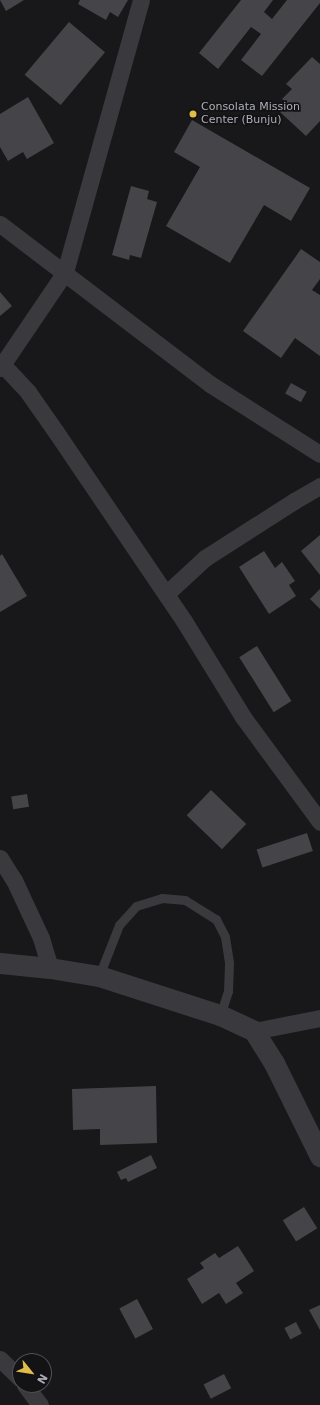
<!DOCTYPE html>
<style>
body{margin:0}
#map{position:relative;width:320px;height:1405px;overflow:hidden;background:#181719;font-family:"DejaVu Sans",sans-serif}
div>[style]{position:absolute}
.building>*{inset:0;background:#454549;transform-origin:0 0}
.service>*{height:9px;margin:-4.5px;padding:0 4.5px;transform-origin:4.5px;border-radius:4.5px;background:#39393e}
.minor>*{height:17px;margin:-8.5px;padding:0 8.5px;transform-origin:8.5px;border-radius:8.5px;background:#39393e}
.tertiary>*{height:21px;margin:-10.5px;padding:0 10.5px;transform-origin:10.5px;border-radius:10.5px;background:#39393e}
.dots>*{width:11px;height:11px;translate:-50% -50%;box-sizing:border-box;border:2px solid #131214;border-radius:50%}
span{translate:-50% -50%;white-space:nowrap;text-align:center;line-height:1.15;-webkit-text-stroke:3.5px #131214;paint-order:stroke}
.poi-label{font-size:11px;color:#abaeb8}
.left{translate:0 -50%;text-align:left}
.north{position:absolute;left:12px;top:1353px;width:40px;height:40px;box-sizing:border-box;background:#131214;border:1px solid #505056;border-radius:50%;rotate:120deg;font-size:11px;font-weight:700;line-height:16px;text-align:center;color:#abaeb8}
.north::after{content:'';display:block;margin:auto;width:14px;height:18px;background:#e0bd49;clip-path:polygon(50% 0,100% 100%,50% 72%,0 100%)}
</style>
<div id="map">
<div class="building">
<i style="clip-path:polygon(0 0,24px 0,6px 11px)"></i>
<i style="clip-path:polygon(80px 0,128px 0,118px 17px,110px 12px,106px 20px,78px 4px)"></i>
<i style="clip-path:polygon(241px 0,273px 0,264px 12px,272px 19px,287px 0,320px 0,320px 3px,262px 76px,241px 60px,261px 34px,251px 27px,218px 69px,199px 53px)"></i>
<i style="left:69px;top:22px;width:47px;height:69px;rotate:40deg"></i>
<i style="clip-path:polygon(312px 57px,320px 64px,320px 121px,306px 136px,280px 112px,287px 104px,282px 99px,292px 89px,286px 84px)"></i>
<i style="clip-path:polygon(28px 97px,54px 143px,27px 159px,23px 152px,8px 161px,0 147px,0 114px)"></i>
<i style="clip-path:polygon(192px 120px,310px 188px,291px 221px,264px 205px,230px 263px,166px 226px,200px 167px,174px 152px)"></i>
<i style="clip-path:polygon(131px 186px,149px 191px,147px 199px,157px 202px,141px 258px,130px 255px,129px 260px,112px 255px)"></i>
<i style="clip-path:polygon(301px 249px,320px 262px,320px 279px,312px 290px,320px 295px,320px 356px,295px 338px,281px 358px,243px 331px)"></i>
<i style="clip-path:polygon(0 292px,12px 306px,0 316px)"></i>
<i style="left:291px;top:383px;width:18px;height:12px;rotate:29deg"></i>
<i style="clip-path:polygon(320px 535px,320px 575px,301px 551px)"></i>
<i style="clip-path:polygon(264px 551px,275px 568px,282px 562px,295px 581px,289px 585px,296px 596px,269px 614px,239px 567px)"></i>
<i style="clip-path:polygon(2px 554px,27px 596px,0 612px,0 556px)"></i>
<i style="clip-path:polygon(320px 589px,320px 609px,310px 599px)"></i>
<i style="left:257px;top:646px;width:65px;height:21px;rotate:58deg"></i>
<i style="left:211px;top:790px;width:49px;height:35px;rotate:44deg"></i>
<i style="left:27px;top:794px;width:13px;height:16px;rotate:81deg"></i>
<i style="left:307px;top:833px;width:19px;height:53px;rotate:72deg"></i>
<i style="clip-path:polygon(156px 1086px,157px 1143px,100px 1145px,100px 1129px,73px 1130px,72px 1089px)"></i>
<i style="clip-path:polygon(151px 1155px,157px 1168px,128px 1182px,126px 1178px,121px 1180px,117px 1172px)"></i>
<i style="left:304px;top:1207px;width:25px;height:25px;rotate:58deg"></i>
<i style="clip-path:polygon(238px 1246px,254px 1271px,236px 1283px,243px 1293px,226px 1304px,219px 1293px,202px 1304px,187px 1279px,204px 1268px,200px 1263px,215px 1253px,219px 1258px)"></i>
<i style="left:137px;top:1299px;width:34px;height:20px;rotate:62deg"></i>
<i style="clip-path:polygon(320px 1305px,320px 1330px,309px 1310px)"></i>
<i style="left:296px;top:1322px;width:13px;height:13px;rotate:63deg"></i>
<i style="left:224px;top:1374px;width:16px;height:23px;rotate:63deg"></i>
</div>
<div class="service">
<i style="left:99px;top:976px;width:55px;rotate:-68.6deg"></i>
<i style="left:119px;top:925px;width:25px;rotate:-48deg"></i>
<i style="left:136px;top:906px;width:27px;rotate:-17deg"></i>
<i style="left:162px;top:898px;width:23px;rotate:5deg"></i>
<i style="left:185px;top:900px;width:36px;rotate:32deg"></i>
<i style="left:216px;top:919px;width:20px;rotate:63deg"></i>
<i style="left:225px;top:937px;width:26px;rotate:81deg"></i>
<i style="left:229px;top:963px;width:28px;rotate:92deg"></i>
<i style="left:228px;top:991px;width:25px;rotate:108deg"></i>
</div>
<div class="minor">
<i style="left:0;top:224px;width:264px;rotate:37.3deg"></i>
<i style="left:210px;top:384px;width:130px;rotate:32.5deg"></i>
<i style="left:3px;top:365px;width:37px;rotate:47deg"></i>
<i style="left:28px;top:392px;width:49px;rotate:55deg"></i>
<i style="left:56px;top:432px;width:228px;rotate:55.9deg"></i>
<i style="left:184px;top:621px;width:113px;rotate:58.4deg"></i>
<i style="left:243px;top:717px;width:130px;rotate:53.7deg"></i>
<i style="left:0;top:368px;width:116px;rotate:-55.9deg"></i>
<i style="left:65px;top:272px;width:282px;rotate:-74.4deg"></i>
<i style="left:166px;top:594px;width:53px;rotate:-42.7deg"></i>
<i style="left:205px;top:558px;width:106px;rotate:-32.6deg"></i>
<i style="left:294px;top:501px;width:30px;rotate:-30deg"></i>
<i style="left:0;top:858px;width:26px;rotate:58deg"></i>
<i style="left:14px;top:880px;width:64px;rotate:65deg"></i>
<i style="left:41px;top:938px;width:31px;rotate:73deg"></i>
<i style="left:254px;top:1031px;width:67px;rotate:-11.1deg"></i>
<i style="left:0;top:1359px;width:28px;rotate:44deg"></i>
<i style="left:25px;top:1385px;width:25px;rotate:53deg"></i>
</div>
<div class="tertiary">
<i style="left:0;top:963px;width:50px;rotate:5.7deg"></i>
<i style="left:50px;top:968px;width:50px;rotate:9.3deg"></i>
<i style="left:99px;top:976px;width:127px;rotate:17.9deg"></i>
<i style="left:220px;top:1015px;width:38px;rotate:25deg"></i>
<i style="left:254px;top:1031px;width:38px;rotate:58deg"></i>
<i style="left:274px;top:1063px;width:104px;rotate:63.7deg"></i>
</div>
<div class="dots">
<i style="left:193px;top:114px;background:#e0bd49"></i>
</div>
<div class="poi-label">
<span class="left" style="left:201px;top:114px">Consolata Mission<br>Center (Bunju)</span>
</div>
<div class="north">N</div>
</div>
